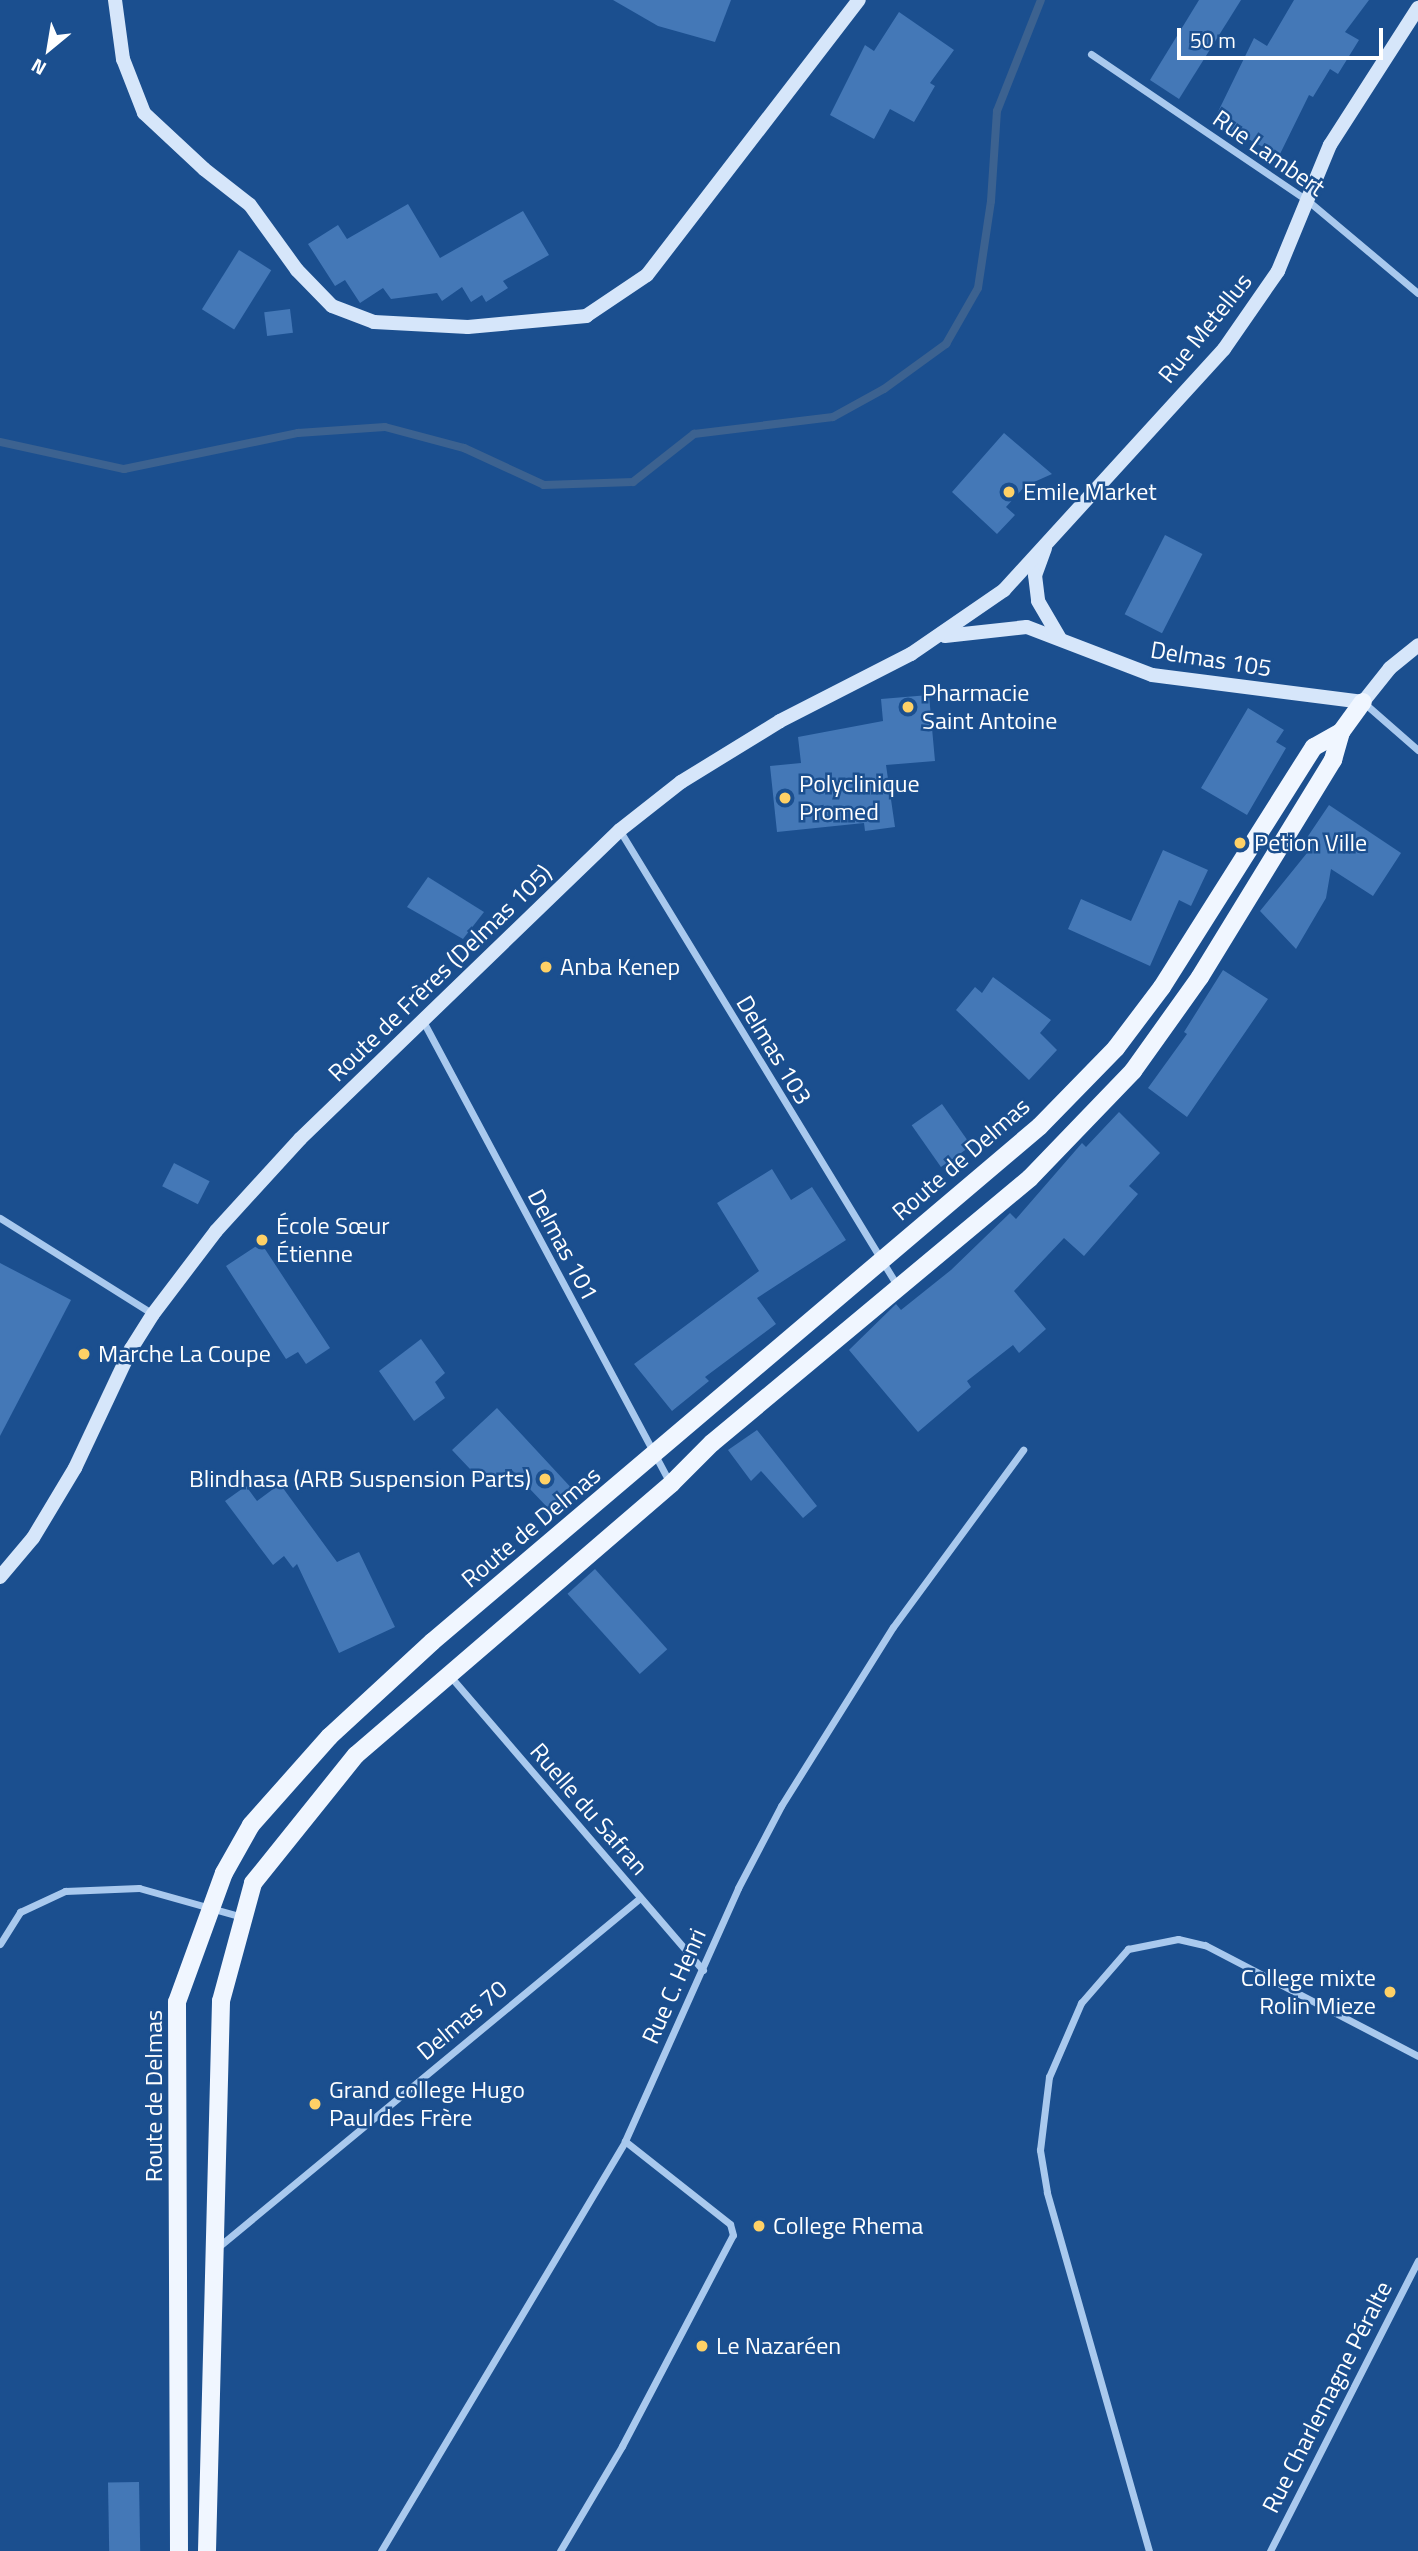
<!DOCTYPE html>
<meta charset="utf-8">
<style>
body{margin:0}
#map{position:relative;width:1418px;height:2551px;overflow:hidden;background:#1b4f8f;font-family:"Titillium Web",sans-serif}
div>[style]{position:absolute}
.stream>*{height:8px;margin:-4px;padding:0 4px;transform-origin:4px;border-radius:4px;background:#3c6290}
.building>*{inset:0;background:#4478b7;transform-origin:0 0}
.street>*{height:7px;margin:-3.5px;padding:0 3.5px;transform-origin:3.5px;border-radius:3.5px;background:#a9c9ee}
.secondary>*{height:14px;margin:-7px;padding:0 7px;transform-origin:7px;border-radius:7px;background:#d6e6fa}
.primary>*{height:18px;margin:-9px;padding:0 9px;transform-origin:9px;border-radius:9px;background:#f0f6ff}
.dots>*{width:19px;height:19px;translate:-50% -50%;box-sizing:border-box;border:4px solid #1b4f8f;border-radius:50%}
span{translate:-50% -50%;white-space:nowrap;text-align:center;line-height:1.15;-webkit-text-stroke:5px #1b4f8f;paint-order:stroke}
.street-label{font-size:24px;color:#fff}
.poi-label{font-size:24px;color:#fff}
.left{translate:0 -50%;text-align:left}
.right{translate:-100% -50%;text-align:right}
.north{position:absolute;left:14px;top:14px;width:70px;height:70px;-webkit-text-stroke:5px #1b4f8f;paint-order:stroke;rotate:210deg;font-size:19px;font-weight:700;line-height:28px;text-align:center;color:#fff}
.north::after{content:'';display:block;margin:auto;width:24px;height:32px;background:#fff;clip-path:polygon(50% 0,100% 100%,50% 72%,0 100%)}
.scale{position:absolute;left:1177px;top:28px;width:206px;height:32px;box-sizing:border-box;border:4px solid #fff;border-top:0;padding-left:9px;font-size:21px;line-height:24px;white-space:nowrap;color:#fff;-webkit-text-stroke:5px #1b4f8f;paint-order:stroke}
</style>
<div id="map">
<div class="stream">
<i style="left:0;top:442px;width:127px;rotate:12.3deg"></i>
<i style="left:124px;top:469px;width:178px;rotate:-11.7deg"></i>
<i style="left:298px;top:433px;width:87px;rotate:-3.9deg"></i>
<i style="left:385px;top:427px;width:82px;rotate:14.9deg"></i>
<i style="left:464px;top:448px;width:88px;rotate:24.8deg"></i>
<i style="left:544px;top:485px;width:89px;rotate:-1.9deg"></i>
<i style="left:633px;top:482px;width:78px;rotate:-38.2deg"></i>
<i style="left:694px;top:434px;width:140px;rotate:-7deg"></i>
<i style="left:833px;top:417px;width:58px;rotate:-28.8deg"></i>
<i style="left:884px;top:389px;width:77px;rotate:-36deg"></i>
<i style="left:946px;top:344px;width:64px;rotate:-60.3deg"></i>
<i style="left:978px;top:288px;width:88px;rotate:-81.5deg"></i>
<i style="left:991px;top:201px;width:90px;rotate:-86.2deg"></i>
<i style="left:997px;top:111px;width:119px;rotate:-68.4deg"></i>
</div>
<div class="building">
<i style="clip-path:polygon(613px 0,731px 0,715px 42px,658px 26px)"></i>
<i style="clip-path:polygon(1199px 0,1241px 0,1179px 99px,1150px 80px)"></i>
<i style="clip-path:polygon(1294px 0,1369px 0,1345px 32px,1359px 40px,1338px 74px,1330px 69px,1313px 97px,1309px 95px,1279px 156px,1214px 120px,1254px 38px,1267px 46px)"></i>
<i style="clip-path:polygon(899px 12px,954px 50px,930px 83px,935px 86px,914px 122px,890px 109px,874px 139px,830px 115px,865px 45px,874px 51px)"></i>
<i style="clip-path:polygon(408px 204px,440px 258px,523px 211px,549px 255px,503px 281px,508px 288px,486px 302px,482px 295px,471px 302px,462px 287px,442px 301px,437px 293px,391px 299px,383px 288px,360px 303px,345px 280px,335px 286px,308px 244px,338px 225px,347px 239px)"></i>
<i style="left:239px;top:250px;width:38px;height:70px;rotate:32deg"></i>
<i style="left:290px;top:309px;width:24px;height:26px;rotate:83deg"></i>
<i style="clip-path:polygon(1004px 433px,1052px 474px,1025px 486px,1006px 507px,1015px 515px,997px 534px,952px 492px)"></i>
<i style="left:1165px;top:535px;width:42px;height:89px;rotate:27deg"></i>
<i style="clip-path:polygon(929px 695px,935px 761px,886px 765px,895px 827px,865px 831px,864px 823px,777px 832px,770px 766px,801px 763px,798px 737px,883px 721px,881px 699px)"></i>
<i style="clip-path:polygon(1248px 708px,1284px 730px,1276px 742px,1286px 748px,1247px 815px,1201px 788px)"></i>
<i style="clip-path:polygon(1329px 805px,1401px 853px,1373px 896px,1331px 869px,1326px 898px,1296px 949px,1260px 911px,1307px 853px,1300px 848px)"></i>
<i style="clip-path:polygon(1163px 850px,1208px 870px,1191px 906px,1179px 900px,1150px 966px,1068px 929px,1081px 899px,1131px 921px)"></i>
<i style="clip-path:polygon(428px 877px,484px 912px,463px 939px,407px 907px)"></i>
<i style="clip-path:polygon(1223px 970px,1268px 999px,1187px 1117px,1148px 1088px,1187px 1034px,1184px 1032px)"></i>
<i style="clip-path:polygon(993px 977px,1051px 1020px,1040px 1033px,1057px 1050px,1029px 1080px,956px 1010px,975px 987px,982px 993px)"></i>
<i style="left:942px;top:1104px;width:51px;height:37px;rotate:55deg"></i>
<i style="clip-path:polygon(1119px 1112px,1160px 1153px,1129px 1186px,1138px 1194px,1084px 1256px,1064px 1238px,1014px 1291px,1046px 1329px,1019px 1353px,1013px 1345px,967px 1381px,971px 1387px,918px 1432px,849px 1350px,896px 1304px,901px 1310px,951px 1270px,1010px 1213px,1016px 1219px,1082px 1143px,1086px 1147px)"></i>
<i style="left:174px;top:1163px;width:40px;height:26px;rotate:27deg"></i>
<i style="clip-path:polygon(772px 1169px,791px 1200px,812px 1187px,846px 1240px,757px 1298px,776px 1324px,705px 1377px,709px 1381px,672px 1411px,634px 1364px,759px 1271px,717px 1203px)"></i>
<i style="clip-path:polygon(261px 1243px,330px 1348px,306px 1364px,298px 1352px,286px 1359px,226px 1266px)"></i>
<i style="clip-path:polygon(0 1263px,71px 1300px,0 1436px)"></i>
<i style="clip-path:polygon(421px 1339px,445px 1373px,435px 1382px,445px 1398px,414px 1421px,379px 1371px)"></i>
<i style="clip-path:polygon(497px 1408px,576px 1493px,547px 1507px,511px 1469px,489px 1489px,452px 1450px)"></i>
<i style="clip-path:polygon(757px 1430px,817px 1506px,803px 1518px,761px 1471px,751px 1481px,728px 1450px)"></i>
<i style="clip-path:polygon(280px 1484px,337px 1562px,359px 1552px,395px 1627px,339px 1653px,297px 1564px,293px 1568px,284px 1556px,273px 1565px,225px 1501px,246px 1486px,257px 1501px)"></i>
<i style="left:595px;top:1569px;width:108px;height:37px;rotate:48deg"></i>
<i style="left:139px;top:2482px;width:69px;height:31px;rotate:89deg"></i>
</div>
<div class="street">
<i style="left:1091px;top:54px;width:261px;rotate:34.1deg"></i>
<i style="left:1307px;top:200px;width:145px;rotate:40deg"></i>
<i style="left:1363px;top:702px;width:73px;rotate:41.1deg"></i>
<i style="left:620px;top:831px;width:534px;rotate:58.63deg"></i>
<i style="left:424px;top:1023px;width:522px;rotate:61.86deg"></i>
<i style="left:0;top:1218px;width:181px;rotate:32.1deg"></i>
<i style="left:450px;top:1676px;width:388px;rotate:49.3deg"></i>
<i style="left:0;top:1944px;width:38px;rotate:-58deg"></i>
<i style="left:20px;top:1912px;width:50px;rotate:-25deg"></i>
<i style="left:65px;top:1891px;width:74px;rotate:-2.3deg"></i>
<i style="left:139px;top:1888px;width:107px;rotate:15.7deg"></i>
<i style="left:217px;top:2248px;width:549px;rotate:-39.61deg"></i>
<i style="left:381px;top:2551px;width:477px;rotate:-59.2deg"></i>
<i style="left:625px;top:2141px;width:277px;rotate:-65.9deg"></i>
<i style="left:738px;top:1888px;width:93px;rotate:-62.3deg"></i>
<i style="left:781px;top:1806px;width:211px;rotate:-58deg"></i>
<i style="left:893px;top:1627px;width:220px;rotate:-53.7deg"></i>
<i style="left:560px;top:2551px;width:122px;rotate:-59.4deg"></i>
<i style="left:622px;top:2446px;width:238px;rotate:-62.3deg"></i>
<i style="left:733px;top:2235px;width:11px;rotate:-105deg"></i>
<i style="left:730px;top:2224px;width:134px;rotate:-141.7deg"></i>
<i style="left:1149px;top:2551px;width:373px;rotate:-105.9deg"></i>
<i style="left:1047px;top:2192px;width:43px;rotate:-99.5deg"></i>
<i style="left:1040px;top:2150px;width:74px;rotate:-83deg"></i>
<i style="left:1049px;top:2077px;width:81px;rotate:-66.6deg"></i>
<i style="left:1081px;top:2003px;width:72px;rotate:-49deg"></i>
<i style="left:1128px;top:1949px;width:51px;rotate:-11.3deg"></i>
<i style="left:1178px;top:1939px;width:28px;rotate:13deg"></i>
<i style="left:1205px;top:1945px;width:240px;rotate:27.5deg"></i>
<i style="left:1270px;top:2551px;width:326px;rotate:-63deg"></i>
</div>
<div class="secondary">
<i style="left:115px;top:0;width:60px;rotate:82.3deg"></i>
<i style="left:123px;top:59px;width:58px;rotate:68.7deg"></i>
<i style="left:144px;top:113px;width:82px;rotate:43deg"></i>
<i style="left:204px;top:169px;width:58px;rotate:38deg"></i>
<i style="left:250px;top:205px;width:80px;rotate:54.1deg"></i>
<i style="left:297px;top:270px;width:50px;rotate:45.8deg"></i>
<i style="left:332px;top:306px;width:45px;rotate:20.9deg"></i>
<i style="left:374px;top:322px;width:94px;rotate:3deg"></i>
<i style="left:468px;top:327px;width:119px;rotate:-5.3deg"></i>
<i style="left:586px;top:316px;width:73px;rotate:-33.9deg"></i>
<i style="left:647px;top:275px;width:347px;rotate:-52.4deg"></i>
<i style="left:1045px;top:548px;width:29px;rotate:110deg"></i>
<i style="left:1035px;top:575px;width:26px;rotate:83deg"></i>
<i style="left:1038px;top:601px;width:42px;rotate:59.7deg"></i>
<i style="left:945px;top:636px;width:82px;rotate:-6.3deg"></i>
<i style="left:1027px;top:627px;width:134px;rotate:21deg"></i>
<i style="left:1152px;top:675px;width:213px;rotate:7.3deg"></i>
<i style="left:1363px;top:702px;width:43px;rotate:-51.5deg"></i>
<i style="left:1390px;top:668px;width:36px;rotate:-39deg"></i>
<i style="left:0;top:1577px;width:51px;rotate:-49.8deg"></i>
<i style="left:33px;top:1538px;width:82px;rotate:-59deg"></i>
<i style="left:75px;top:1468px;width:132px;rotate:-64.8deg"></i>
<i style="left:131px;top:1349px;width:41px;rotate:-57.8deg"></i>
<i style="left:153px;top:1314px;width:104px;rotate:-52.8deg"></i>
<i style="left:216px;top:1231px;width:125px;rotate:-47.6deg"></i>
<i style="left:300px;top:1139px;width:445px;rotate:-44deg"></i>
<i style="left:620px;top:830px;width:78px;rotate:-38.2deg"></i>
<i style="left:681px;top:782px;width:116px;rotate:-31.6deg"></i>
<i style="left:780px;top:721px;width:147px;rotate:-27.1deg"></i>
<i style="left:911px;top:654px;width:113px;rotate:-34.5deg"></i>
<i style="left:1004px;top:590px;width:326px;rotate:-47.6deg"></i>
<i style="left:1224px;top:349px;width:95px;rotate:-55.3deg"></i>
<i style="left:1278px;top:271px;width:136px;rotate:-67.6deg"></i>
<i style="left:1330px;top:145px;width:163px;rotate:-57.3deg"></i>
</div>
<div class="primary">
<i style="left:179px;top:2551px;width:549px;rotate:-90.21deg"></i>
<i style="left:177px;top:2002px;width:137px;rotate:-70deg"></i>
<i style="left:224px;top:1873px;width:55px;rotate:-60.6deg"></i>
<i style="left:251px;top:1825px;width:118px;rotate:-48.4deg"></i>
<i style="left:329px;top:1737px;width:140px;rotate:-42.7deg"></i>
<i style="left:432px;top:1642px;width:797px;rotate:-40.32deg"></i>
<i style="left:1040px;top:1126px;width:109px;rotate:-45.7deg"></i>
<i style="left:1116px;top:1048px;width:76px;rotate:-53deg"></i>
<i style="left:1162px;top:987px;width:284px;rotate:-57.7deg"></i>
<i style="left:1314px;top:747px;width:31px;rotate:-29deg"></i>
<i style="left:207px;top:2551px;width:550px;rotate:-88.54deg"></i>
<i style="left:221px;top:2001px;width:122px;rotate:-74.8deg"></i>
<i style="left:253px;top:1883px;width:164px;rotate:-51.2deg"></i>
<i style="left:356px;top:1755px;width:416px;rotate:-40.7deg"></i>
<i style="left:671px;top:1484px;width:58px;rotate:-45deg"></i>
<i style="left:712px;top:1443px;width:414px;rotate:-39.8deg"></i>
<i style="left:1030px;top:1178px;width:149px;rotate:-46.1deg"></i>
<i style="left:1133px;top:1071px;width:115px;rotate:-54.5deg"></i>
<i style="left:1200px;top:977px;width:255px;rotate:-58.5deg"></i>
<i style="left:1333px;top:760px;width:29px;rotate:-74deg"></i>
<i style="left:1341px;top:732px;width:37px;rotate:-54deg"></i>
</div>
<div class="dots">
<i style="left:1009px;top:492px;background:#ffd166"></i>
<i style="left:908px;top:707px;background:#ffd166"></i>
<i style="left:785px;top:798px;background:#ffd166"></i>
<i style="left:1240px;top:843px;background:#ffd166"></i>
<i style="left:546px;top:967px;background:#ffd166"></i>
<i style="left:262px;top:1240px;background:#ffd166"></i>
<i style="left:84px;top:1354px;background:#ffd166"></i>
<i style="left:545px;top:1479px;background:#ffd166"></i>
<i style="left:1390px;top:1992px;background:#ffd166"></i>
<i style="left:315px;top:2104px;background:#ffd166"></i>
<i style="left:759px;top:2226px;background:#ffd166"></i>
<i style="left:702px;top:2346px;background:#ffd166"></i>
</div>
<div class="street-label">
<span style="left:1269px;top:153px;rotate:35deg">Rue Lambert</span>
<span style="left:1205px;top:328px;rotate:-51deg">Rue Metellus</span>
<span style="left:1211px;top:659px;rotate:9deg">Delmas 105</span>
<span style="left:440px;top:973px;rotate:-44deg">Route de Frères (Delmas 105)</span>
<span style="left:774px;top:1050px;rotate:59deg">Delmas 103</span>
<span style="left:961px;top:1159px;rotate:-41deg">Route de Delmas</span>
<span style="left:563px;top:1245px;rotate:62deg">Delmas 101</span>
<span style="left:531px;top:1527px;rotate:-40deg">Route de Delmas</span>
<span style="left:589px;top:1809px;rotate:49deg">Ruelle du Safran</span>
<span style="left:674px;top:1986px;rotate:-66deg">Rue C. Henri</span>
<span style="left:462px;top:2020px;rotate:-40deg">Delmas 70</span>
<span style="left:154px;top:2096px;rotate:-90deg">Route de Delmas</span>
<span style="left:1327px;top:2397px;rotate:-63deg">Rue Charlemagne Péralte</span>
</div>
<div class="poi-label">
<span class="left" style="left:1023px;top:492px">Emile Market</span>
<span class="left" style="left:922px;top:707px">Pharmacie<br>Saint Antoine</span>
<span class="left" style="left:799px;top:798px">Polyclinique<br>Promed</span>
<span class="left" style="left:1254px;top:843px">Petion Ville</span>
<span class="left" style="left:560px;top:967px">Anba Kenep</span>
<span class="left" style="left:276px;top:1240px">École Sœur<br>Étienne</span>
<span class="left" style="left:98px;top:1354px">Marche La Coupe</span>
<span class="right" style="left:531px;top:1479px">Blindhasa (ARB Suspension Parts)</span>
<span class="right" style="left:1376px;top:1992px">College mixte<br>Rolin Mieze</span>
<span class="left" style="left:329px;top:2104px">Grand college Hugo<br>Paul des Frère</span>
<span class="left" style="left:773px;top:2226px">College Rhema</span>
<span class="left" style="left:716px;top:2346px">Le Nazaréen</span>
</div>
<div class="north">N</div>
<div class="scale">50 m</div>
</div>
